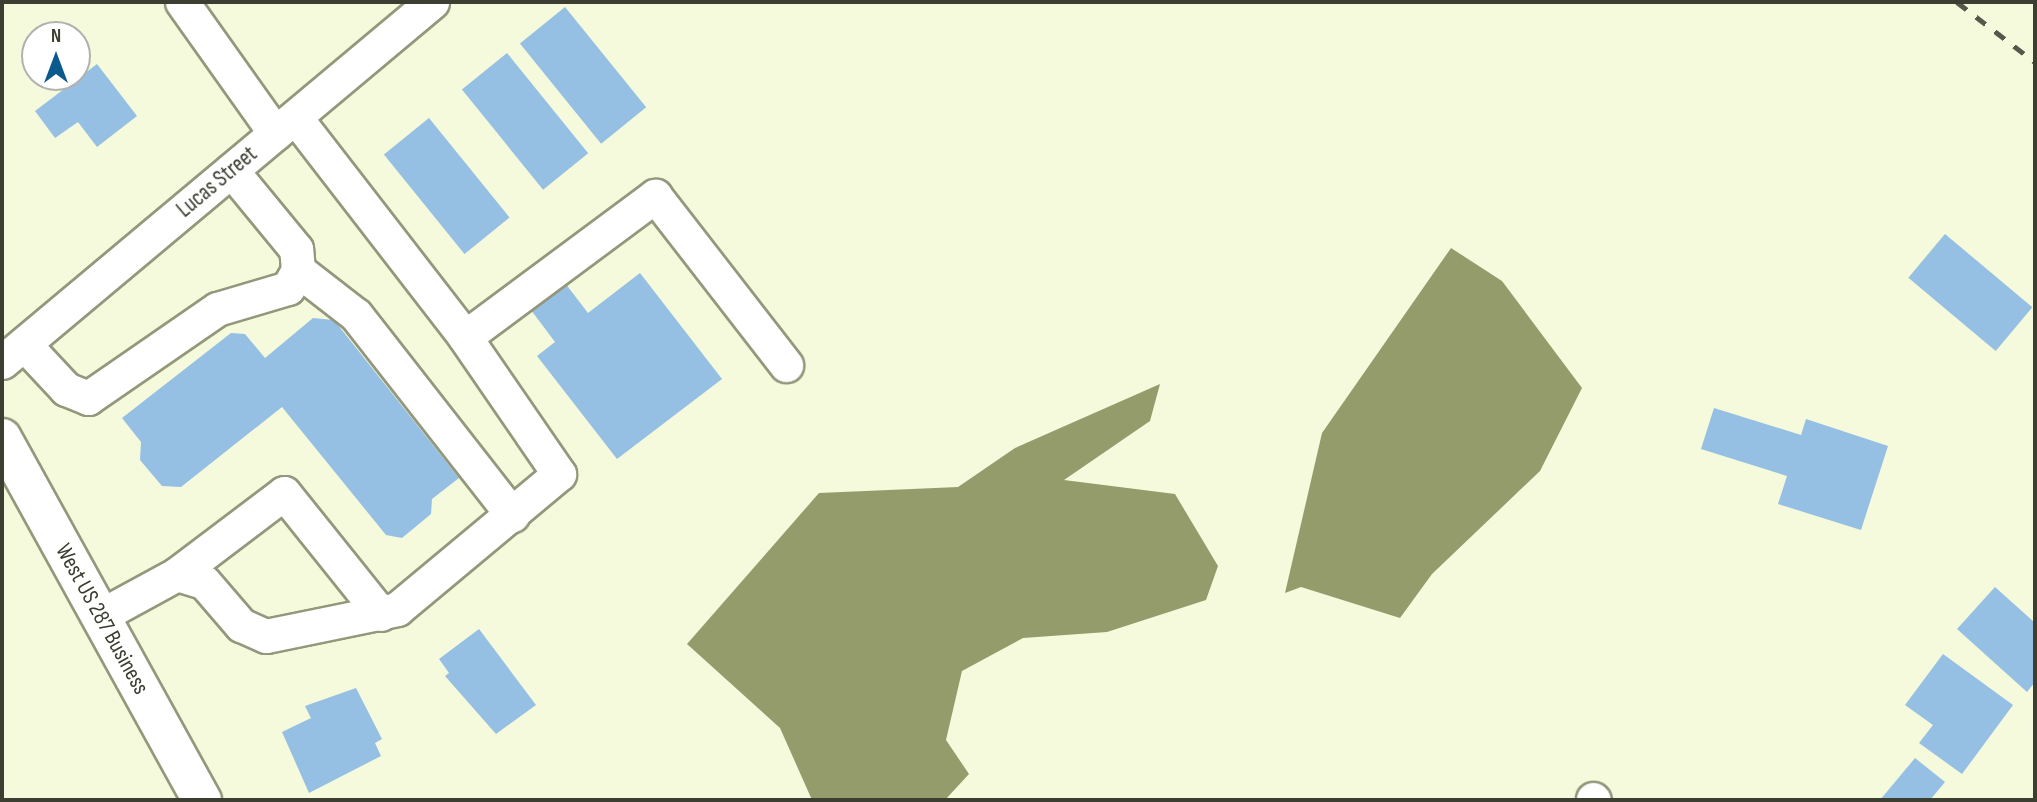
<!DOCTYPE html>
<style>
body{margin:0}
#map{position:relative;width:2037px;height:802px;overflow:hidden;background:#f4fadb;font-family:"Sofia Sans Condensed",sans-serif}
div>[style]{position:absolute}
.water>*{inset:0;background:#959c6c}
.building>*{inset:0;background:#95bfe3;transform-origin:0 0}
.roads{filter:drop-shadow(2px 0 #93987c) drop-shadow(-2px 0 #93987c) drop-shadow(0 2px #93987c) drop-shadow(0 -2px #93987c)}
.minor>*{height:33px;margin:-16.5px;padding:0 16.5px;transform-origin:16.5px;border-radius:16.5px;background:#fff}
.major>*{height:38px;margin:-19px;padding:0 19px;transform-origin:19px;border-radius:19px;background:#fff}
.rail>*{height:5px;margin-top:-2.5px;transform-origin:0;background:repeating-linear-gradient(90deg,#56594a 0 12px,transparent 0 24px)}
span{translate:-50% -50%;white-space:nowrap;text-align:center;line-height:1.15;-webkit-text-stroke:7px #fff;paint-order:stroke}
.street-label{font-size:23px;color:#3c3e32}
.frame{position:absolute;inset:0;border:4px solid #3c3e32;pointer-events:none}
.north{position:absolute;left:21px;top:21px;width:70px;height:70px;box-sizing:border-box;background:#fff;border:2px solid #b1b2ad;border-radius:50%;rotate:0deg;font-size:19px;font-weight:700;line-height:28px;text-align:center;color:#3c3e32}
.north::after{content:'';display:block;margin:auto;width:24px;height:32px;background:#0a5a8d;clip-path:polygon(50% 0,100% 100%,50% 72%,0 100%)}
</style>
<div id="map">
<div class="water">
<i style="clip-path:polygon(1451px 248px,1502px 281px,1582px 388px,1540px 471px,1432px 574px,1400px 618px,1301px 587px,1285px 593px,1322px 433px)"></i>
<i style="clip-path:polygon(1160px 384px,1150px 421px,1064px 480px,1175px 494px,1218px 566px,1206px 600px,1107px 632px,1023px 638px,962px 671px,946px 740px,969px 774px,945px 800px,812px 800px,780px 728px,687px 644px,819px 493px,958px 487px,1015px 448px)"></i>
</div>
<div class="building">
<i style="left:565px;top:7px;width:129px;height:58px;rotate:51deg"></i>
<i style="left:507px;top:53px;width:129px;height:58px;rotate:51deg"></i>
<i style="clip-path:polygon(97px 64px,137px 116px,97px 147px,78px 122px,55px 138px,35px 111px)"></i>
<i style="left:429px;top:118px;width:128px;height:58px;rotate:51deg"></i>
<i style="left:1945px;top:234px;width:114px;height:57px;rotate:40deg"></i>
<i style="clip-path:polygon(640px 273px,722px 379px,617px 459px,537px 356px,555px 342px,531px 310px,565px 283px,588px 313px)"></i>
<i style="clip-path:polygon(313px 318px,334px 320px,459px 478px,432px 499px,431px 514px,402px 538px,386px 535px,282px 407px,181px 487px,162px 486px,140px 460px,141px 442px,122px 418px,231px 333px,245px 334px,265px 358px)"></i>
<i style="clip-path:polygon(1714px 408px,1801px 435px,1806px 419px,1888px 446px,1861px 530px,1778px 504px,1787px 476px,1701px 449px)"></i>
<i style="clip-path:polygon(1995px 587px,2035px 623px,2035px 682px,2027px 692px,1957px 629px)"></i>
<i style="clip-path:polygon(479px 629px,536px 705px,496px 734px,445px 676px,449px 673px,439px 659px)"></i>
<i style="clip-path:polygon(1943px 654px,2013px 705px,1962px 774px,1919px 743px,1933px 725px,1905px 705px)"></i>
<i style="clip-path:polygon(356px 688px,382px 739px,375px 743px,381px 756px,309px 793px,282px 732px,311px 718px,305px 706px)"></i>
<i style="clip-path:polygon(1915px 758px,1945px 782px,1930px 800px,1880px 800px)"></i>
</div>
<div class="roads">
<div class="minor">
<i style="left:182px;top:2px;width:161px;rotate:54.6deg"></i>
<i style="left:295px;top:117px;width:278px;rotate:52.3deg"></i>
<i style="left:465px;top:337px;width:237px;rotate:-36.6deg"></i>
<i style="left:655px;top:196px;width:214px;rotate:52.2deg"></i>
<i style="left:298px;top:270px;width:73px;rotate:37.8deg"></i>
<i style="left:356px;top:315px;width:254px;rotate:52deg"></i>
<i style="left:24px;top:344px;width:62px;rotate:47deg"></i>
<i style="left:66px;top:389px;width:24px;rotate:22deg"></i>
<i style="left:88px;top:398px;width:157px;rotate:-34.6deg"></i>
<i style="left:217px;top:309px;width:74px;rotate:-16.5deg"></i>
<i style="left:288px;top:288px;width:21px;rotate:-61deg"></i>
<i style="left:298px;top:270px;width:21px;rotate:-95deg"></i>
<i style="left:296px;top:249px;width:102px;rotate:-129.4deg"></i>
<i style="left:2px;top:362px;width:561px;rotate:-39.94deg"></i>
<i style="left:177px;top:574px;width:134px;rotate:-37.1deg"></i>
<i style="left:284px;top:493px;width:155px;rotate:51.3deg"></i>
<i style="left:100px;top:616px;width:88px;rotate:-28.6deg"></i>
<i style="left:177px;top:574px;width:28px;rotate:17deg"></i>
<i style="left:204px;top:582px;width:57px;rotate:49.3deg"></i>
<i style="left:241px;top:625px;width:27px;rotate:24deg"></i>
<i style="left:266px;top:636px;width:134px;rotate:-11.6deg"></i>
<i style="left:397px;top:609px;width:211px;rotate:-39.8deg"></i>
<i style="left:559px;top:474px;width:166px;rotate:-124.5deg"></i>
<i style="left:1593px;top:799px;width:1px;rotate:45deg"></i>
</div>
<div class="major">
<i style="left:2px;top:438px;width:414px;rotate:61.1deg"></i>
</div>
</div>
<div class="rail">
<i style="left:1957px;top:2px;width:98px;rotate:37.6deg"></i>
</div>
<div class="street-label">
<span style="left:217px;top:182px;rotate:-40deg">Lucas Street</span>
<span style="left:102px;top:619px;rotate:61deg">West US 287 Business</span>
</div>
<div class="frame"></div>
<div class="north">N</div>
</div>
